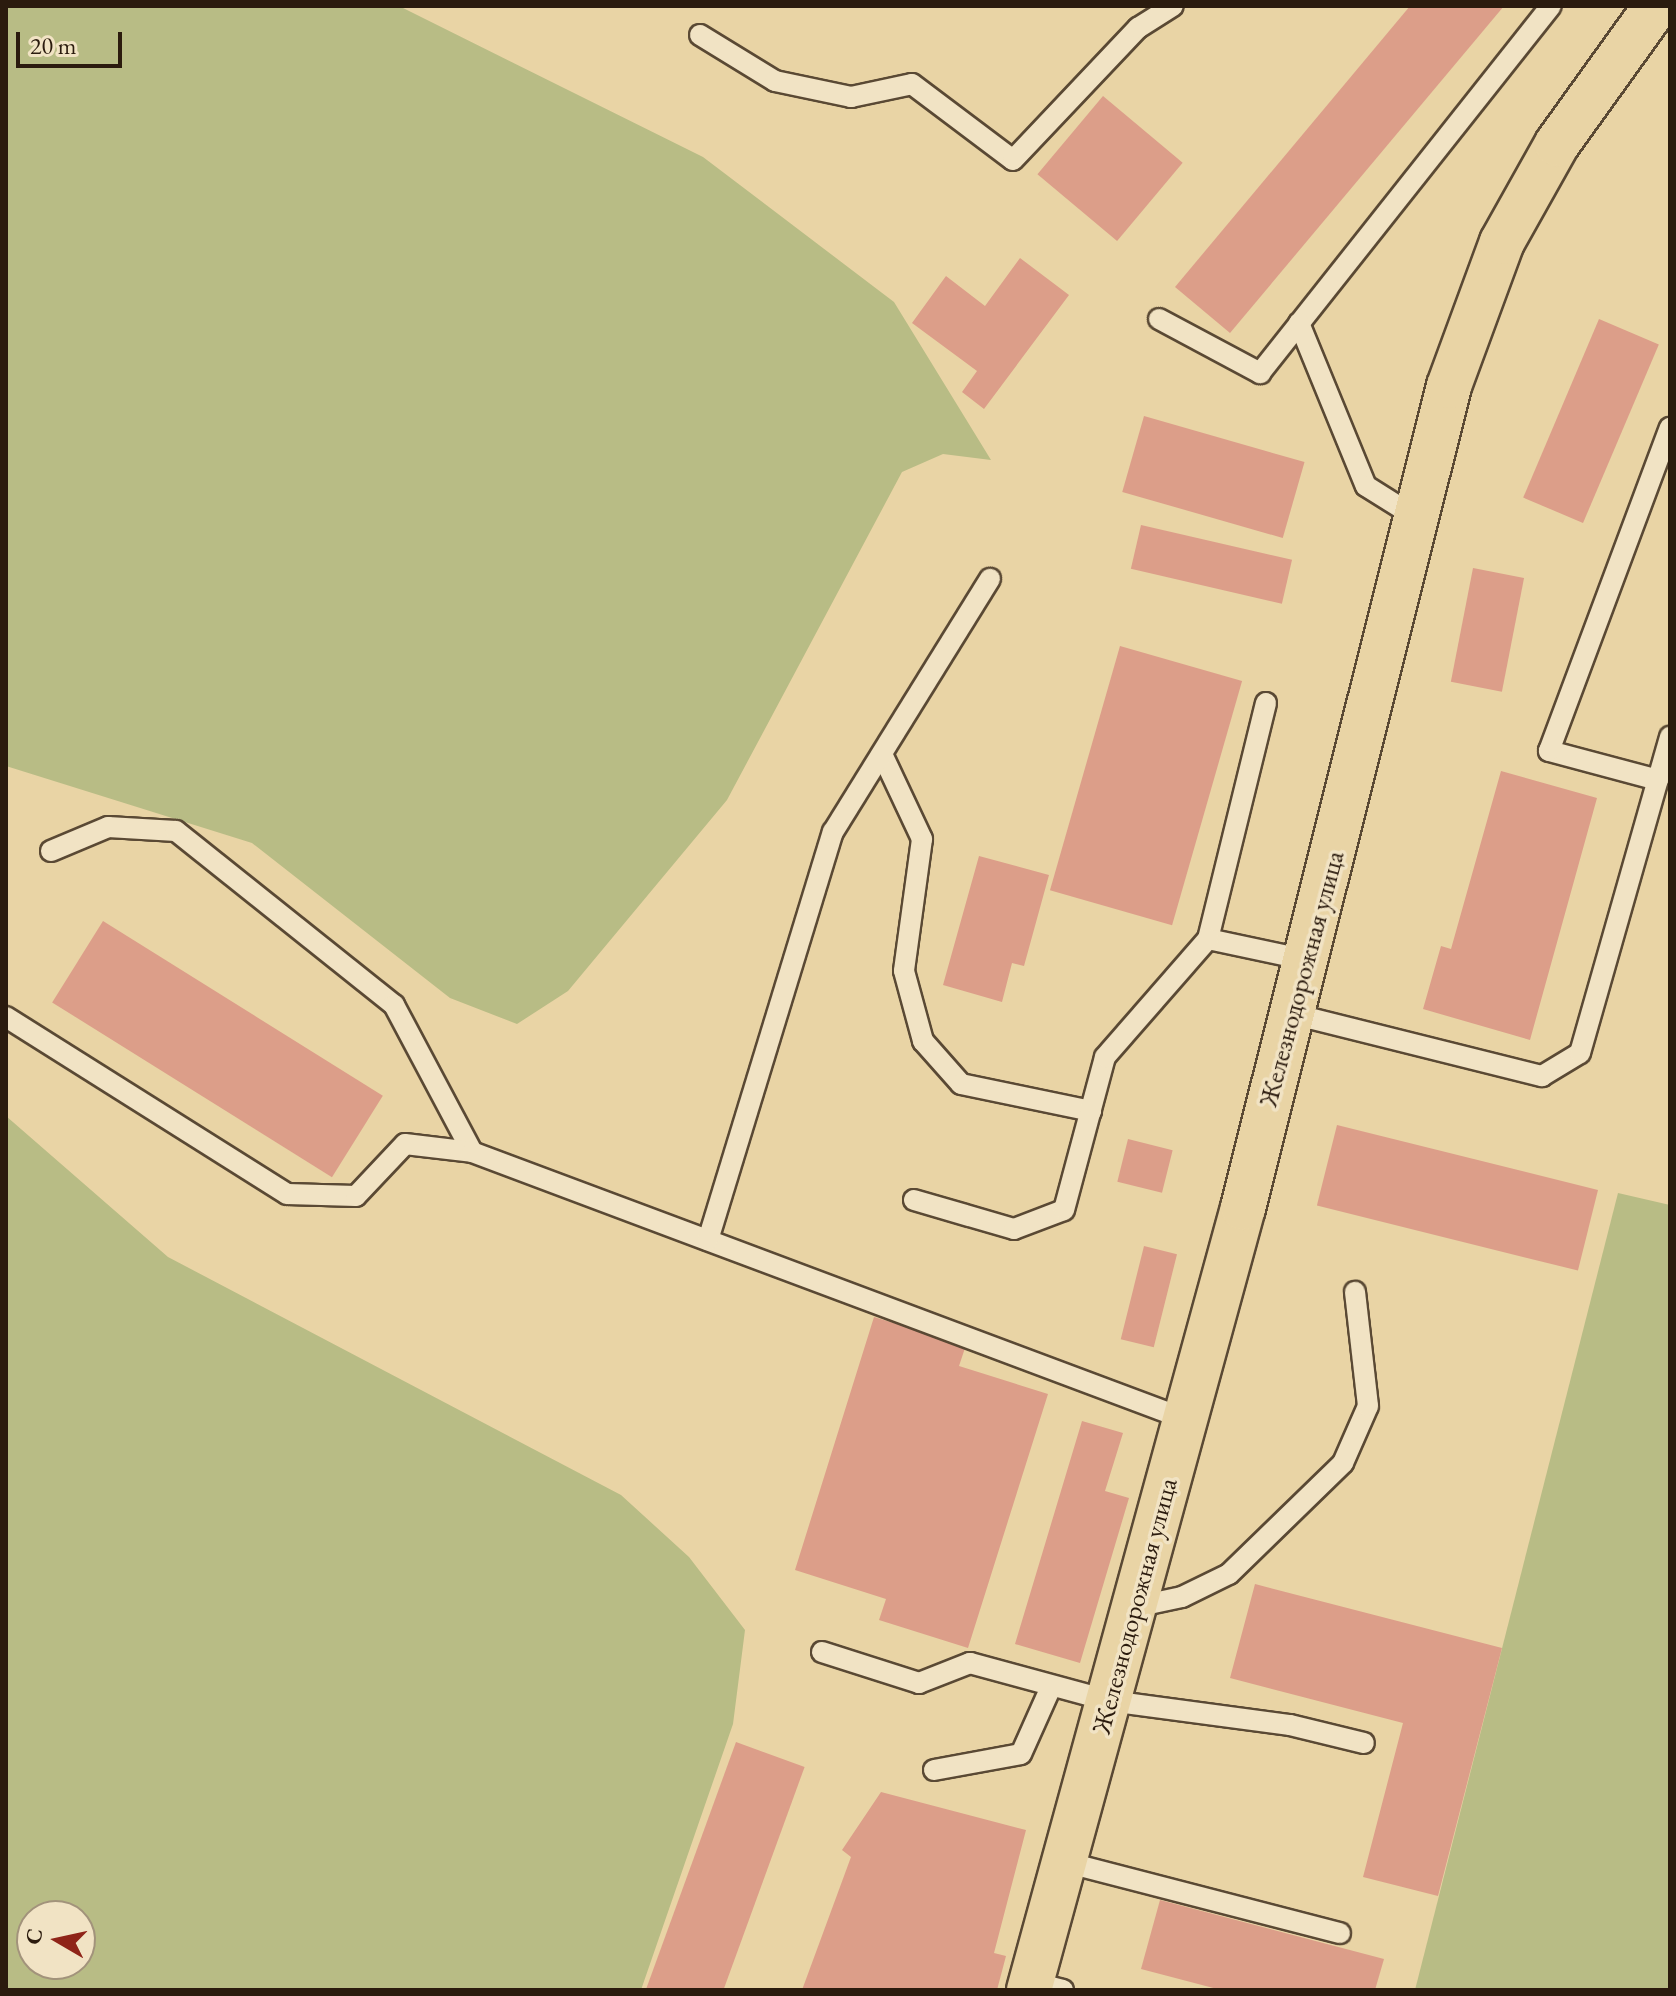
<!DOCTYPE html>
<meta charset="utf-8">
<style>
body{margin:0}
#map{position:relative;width:1676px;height:1996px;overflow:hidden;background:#e9d4a5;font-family:"EB Garamond",serif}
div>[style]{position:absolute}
.green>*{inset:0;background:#b8bc85}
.building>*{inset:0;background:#dc9e89;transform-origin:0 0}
.roads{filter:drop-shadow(2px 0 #5a4934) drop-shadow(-2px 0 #5a4934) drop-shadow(0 2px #5a4934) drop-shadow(0 -2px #5a4934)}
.lane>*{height:20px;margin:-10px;padding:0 10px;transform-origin:10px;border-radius:10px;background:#f1e3c4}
.highway>*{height:44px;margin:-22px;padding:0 22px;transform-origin:22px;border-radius:22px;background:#e9d4a5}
span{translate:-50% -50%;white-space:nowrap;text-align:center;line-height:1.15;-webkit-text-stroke:7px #f1e3c4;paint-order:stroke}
.street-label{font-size:26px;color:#2b1b0e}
.frame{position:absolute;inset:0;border:8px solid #2b1b0e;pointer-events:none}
.north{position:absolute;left:16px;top:1900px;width:80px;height:80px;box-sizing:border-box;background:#f1e3c4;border:2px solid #a2937b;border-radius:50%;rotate:279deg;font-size:22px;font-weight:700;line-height:32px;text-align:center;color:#2b1b0e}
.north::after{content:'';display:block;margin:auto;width:28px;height:36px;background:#8f2418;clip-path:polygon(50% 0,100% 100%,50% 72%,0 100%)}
.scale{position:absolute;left:16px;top:32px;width:106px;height:36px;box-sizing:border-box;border:4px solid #2b1b0e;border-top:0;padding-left:10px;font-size:24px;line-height:28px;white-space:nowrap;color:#2b1b0e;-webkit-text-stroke:6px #f1e3c4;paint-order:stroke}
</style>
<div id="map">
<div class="green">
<i style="clip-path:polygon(6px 6px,399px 6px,703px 157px,894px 302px,991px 460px,943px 454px,902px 472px,727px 800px,568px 991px,517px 1024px,450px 998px,252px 843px,6px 766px)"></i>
<i style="clip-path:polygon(evenodd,6px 1116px,168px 1257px,621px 1495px,689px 1557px,745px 1630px,733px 1724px,641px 1990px,6px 1990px,6px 1116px,80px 1916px,80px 1964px,32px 1964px,32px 1916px,80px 1916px)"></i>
<i style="clip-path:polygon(1618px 1193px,1670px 1205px,1670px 1990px,1415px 1990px)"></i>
</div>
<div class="building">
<i style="clip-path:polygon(1410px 6px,1504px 6px,1230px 333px,1175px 287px)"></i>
<i style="left:1103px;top:96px;width:104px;height:102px;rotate:40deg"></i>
<i style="clip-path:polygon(1020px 258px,1069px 295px,984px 409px,962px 392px,977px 371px,912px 323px,946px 276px,985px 306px)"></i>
<i style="left:1599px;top:319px;width:65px;height:194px;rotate:23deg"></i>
<i style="left:1144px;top:416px;width:167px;height:79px;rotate:16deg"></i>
<i style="left:1141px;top:525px;width:155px;height:45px;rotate:13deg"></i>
<i style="left:1473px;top:568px;width:52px;height:116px;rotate:11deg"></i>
<i style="left:1120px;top:646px;width:127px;height:254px;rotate:16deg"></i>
<i style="clip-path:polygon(1501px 771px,1597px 798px,1530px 1040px,1423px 1009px,1441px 946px,1451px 949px)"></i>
<i style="clip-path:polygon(979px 856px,1049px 875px,1024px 966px,1012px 963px,1002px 1002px,943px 985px)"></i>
<i style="left:103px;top:921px;width:330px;height:96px;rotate:32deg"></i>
<i style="left:1337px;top:1125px;width:269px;height:83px;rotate:14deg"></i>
<i style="left:1128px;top:1139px;width:46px;height:44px;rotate:14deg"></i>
<i style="left:1144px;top:1246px;width:34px;height:96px;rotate:14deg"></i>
<i style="clip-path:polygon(874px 1317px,966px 1345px,959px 1366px,1048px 1394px,968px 1648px,879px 1620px,886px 1599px,795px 1570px)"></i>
<i style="clip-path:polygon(1082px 1421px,1123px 1433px,1105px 1491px,1129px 1498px,1080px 1663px,1015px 1644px)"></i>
<i style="clip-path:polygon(1255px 1584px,1502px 1648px,1438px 1896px,1363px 1877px,1403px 1723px,1230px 1678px)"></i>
<i style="left:736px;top:1742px;width:73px;height:263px;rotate:20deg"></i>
<i style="clip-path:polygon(881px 1792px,1026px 1830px,994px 1953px,1006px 1956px,997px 1990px,802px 1990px,851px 1857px,842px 1850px)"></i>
<i style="clip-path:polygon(1160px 1900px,1384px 1959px,1375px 1990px,1221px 1990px,1141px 1969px)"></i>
</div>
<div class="roads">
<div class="lane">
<i style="left:700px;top:35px;width:88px;rotate:31.5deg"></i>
<i style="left:775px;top:81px;width:78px;rotate:11.9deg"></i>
<i style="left:851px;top:97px;width:62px;rotate:-12deg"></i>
<i style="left:912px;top:84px;width:126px;rotate:37deg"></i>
<i style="left:1013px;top:160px;width:182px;rotate:-46.6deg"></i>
<i style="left:1138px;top:28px;width:41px;rotate:-32.2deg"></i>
<i style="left:1159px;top:319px;width:115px;rotate:28.1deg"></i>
<i style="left:1260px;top:373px;width:468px;rotate:-51.6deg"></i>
<i style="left:1299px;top:323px;width:176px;rotate:67.7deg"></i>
<i style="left:1366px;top:486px;width:60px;rotate:32.1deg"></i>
<i style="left:1266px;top:703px;width:243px;rotate:103.8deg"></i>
<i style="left:1208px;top:939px;width:101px;rotate:12deg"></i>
<i style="left:882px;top:754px;width:94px;rotate:64.8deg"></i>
<i style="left:922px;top:839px;width:133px;rotate:97.8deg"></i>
<i style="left:904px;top:971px;width:73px;rotate:74.8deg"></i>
<i style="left:923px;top:1041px;width:57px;rotate:48.5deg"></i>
<i style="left:961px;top:1084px;width:133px;rotate:11.7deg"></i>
<i style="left:1658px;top:780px;width:113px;rotate:-165.1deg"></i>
<i style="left:1549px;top:751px;width:345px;rotate:-69.5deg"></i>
<i style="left:51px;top:851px;width:62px;rotate:-22.8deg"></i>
<i style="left:108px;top:827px;width:68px;rotate:3.4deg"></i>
<i style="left:176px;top:831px;width:279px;rotate:38.6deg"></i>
<i style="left:394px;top:1005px;width:166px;rotate:62deg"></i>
<i style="left:1293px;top:1014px;width:257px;rotate:14deg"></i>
<i style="left:1542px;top:1076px;width:44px;rotate:-31.2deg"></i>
<i style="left:1580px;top:1053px;width:329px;rotate:-74.1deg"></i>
<i style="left:6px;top:1017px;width:332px;rotate:32.2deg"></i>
<i style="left:287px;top:1194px;width:69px;rotate:1.7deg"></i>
<i style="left:356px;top:1196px;width:71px;rotate:-46.7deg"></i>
<i style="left:405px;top:1144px;width:67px;rotate:6.8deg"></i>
<i style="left:472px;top:1152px;width:761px;rotate:20.53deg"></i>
<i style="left:914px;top:1200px;width:104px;rotate:16.2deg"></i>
<i style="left:1014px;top:1229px;width:53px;rotate:-20.8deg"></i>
<i style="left:1064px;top:1210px;width:158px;rotate:-75deg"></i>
<i style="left:1105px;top:1057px;width:157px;rotate:-48.9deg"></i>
<i style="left:708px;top:1240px;width:427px;rotate:-73deg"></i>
<i style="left:833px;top:832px;width:298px;rotate:-58.2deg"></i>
<i style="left:1135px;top:1607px;width:48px;rotate:-12deg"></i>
<i style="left:1182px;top:1597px;width:52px;rotate:-26.1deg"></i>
<i style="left:1229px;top:1574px;width:159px;rotate:-44.2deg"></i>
<i style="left:1343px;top:1463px;width:62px;rotate:-66.3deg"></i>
<i style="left:1368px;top:1406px;width:115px;rotate:-96.5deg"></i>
<i style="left:822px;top:1652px;width:102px;rotate:17.7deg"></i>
<i style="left:919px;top:1683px;width:55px;rotate:-21.4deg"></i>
<i style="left:970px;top:1663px;width:145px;rotate:15.2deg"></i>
<i style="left:1110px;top:1701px;width:182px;rotate:7.6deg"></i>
<i style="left:1290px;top:1725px;width:76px;rotate:13.7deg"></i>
<i style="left:934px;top:1770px;width:88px;rotate:-10.4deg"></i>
<i style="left:1021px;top:1754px;width:73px;rotate:-65.9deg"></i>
<i style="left:1065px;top:1862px;width:284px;rotate:14.5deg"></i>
<i style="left:1031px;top:1982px;width:33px;rotate:14deg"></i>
</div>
<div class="highway">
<i style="left:1029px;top:1990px;width:811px;rotate:-74.7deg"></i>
<i style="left:1243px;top:1208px;width:847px;rotate:-75.93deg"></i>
<i style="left:1449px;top:386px;width:153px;rotate:-69.8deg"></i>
<i style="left:1502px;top:242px;width:112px;rotate:-60.7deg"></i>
<i style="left:1557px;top:144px;width:170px;rotate:-54.3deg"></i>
</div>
</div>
<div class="street-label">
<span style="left:1302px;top:979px;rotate:-75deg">Железнодорожная улица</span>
<span style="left:1135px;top:1606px;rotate:-75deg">Железнодорожная улица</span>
</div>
<div class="frame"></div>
<div class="north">С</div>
<div class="scale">20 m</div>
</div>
